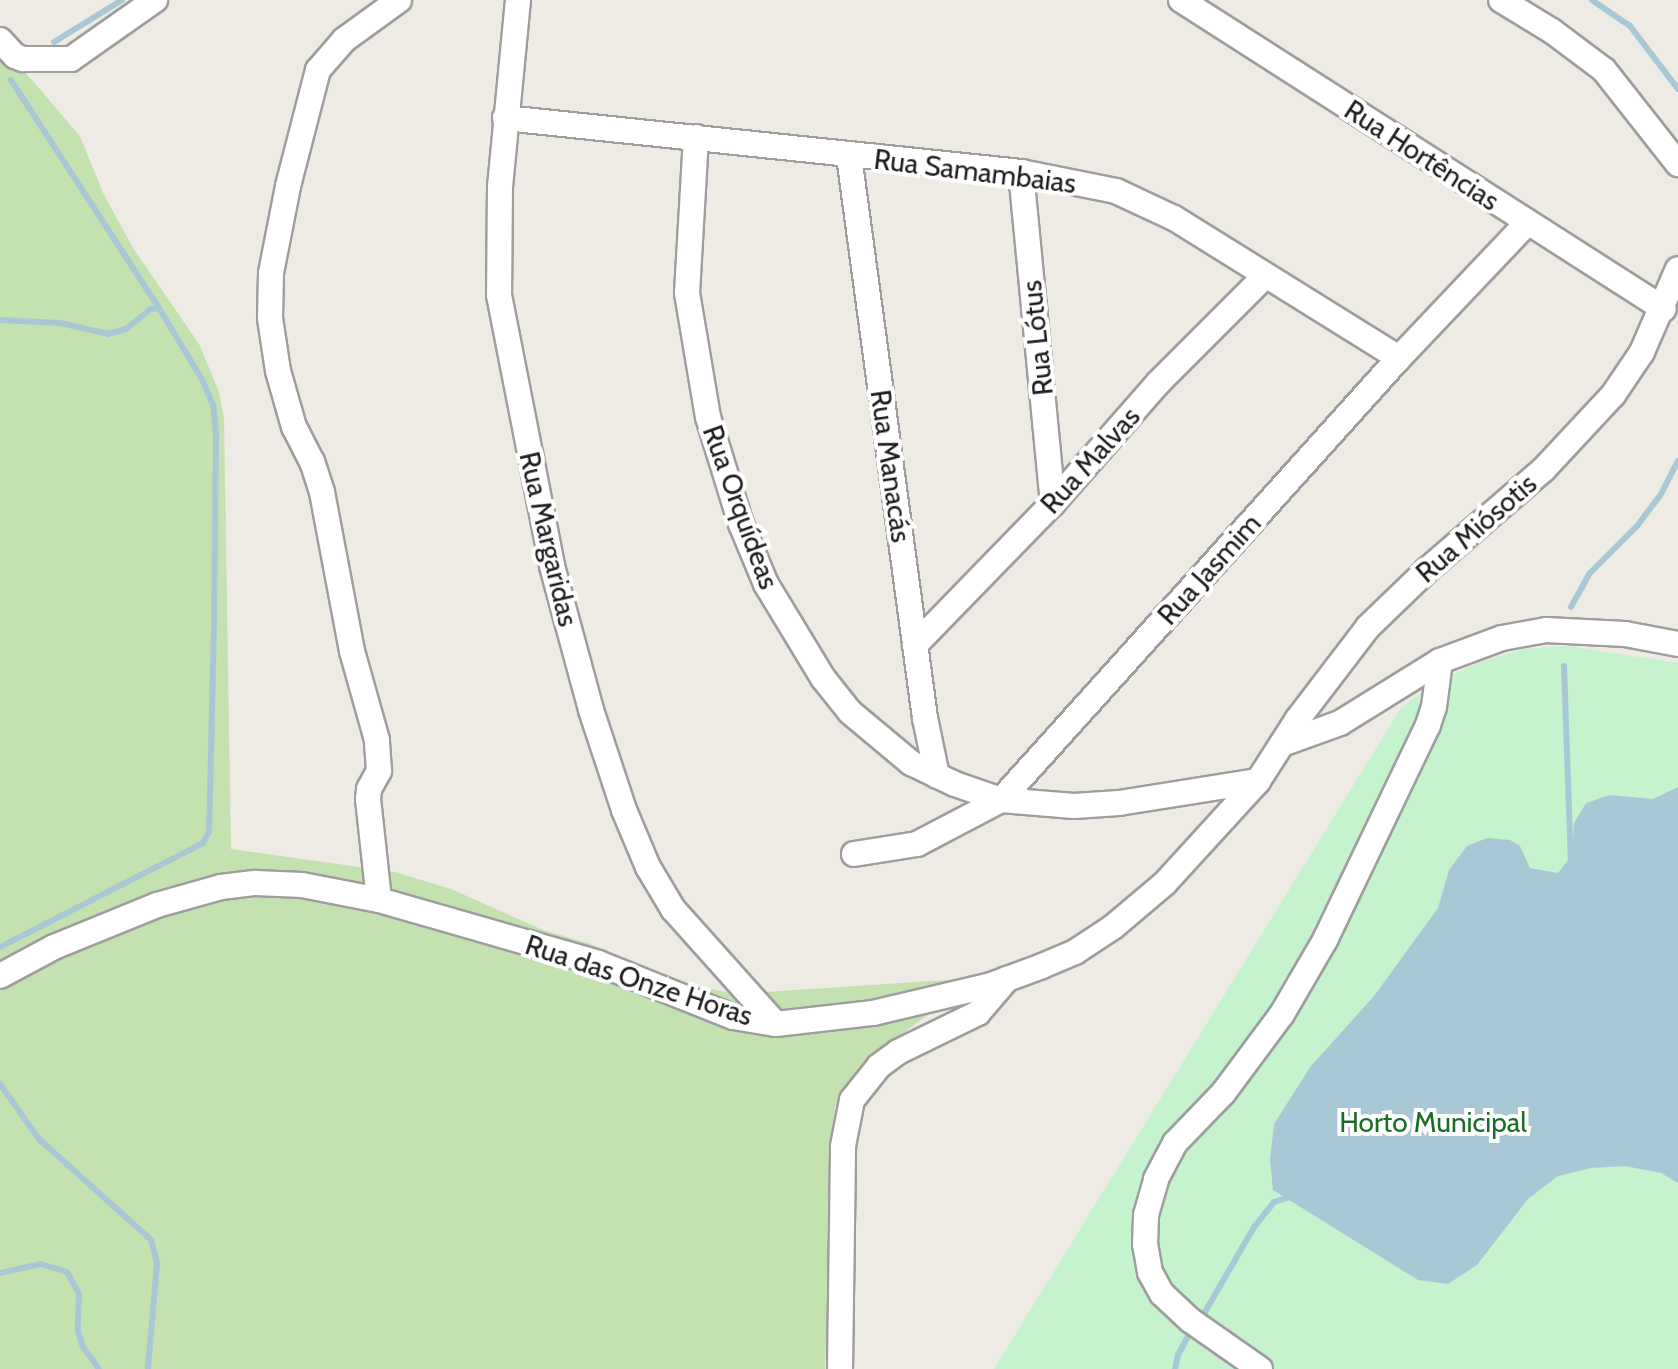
<!DOCTYPE html>
<meta charset="utf-8">
<style>
body{margin:0}
#map{position:relative;width:1678px;height:1369px;overflow:hidden;background:#edebe4;font-family:Cabin,sans-serif}
div>[style]{position:absolute}
.grass>*{inset:0;background:#c4e2af}
.park>*{inset:0;background:#c5f3cd}
.water>*{inset:0;background:#a9c8d6}
.stream>*{height:6px;margin:-3px;padding:0 3px;transform-origin:3px;border-radius:3px;background:#a9c8d6}
.roads{filter:drop-shadow(2px 0 #9e9e9e) drop-shadow(-2px 0 #9e9e9e) drop-shadow(0 2px #9e9e9e) drop-shadow(0 -2px #9e9e9e)}
.minor>*{height:24px;margin:-12px;padding:0 12px;transform-origin:12px;border-radius:12px;background:#fff}
span{translate:-50% -50%;white-space:nowrap;text-align:center;line-height:1.15;-webkit-text-stroke:8px #fff;paint-order:stroke}
.street-label{font-size:28px;color:#1d1d1d}
.park-label{font-size:28px;color:#186e26}
</style>
<div id="map">
<div class="grass">
<i style="clip-path:polygon(0 43px,80px 136px,103px 193px,133px 248px,199px 344px,218px 389px,224px 417px,231px 849px,395px 872px,451px 889px,543px 930px,588px 943px,681px 982px,735px 994px,977px 978px,870px 1058px,835px 1107px,825px 1369px,0 1369px)"></i>
</div>
<div class="park">
<i style="clip-path:polygon(1567px 646px,1678px 663px,1678px 1369px,994px 1369px,1401px 708px,1437px 681px,1479px 663px,1522px 649px)"></i>
</div>
<div class="water">
<i style="clip-path:polygon(1678px 787px,1678px 1183px,1661px 1173px,1625px 1166px,1591px 1168px,1558px 1176px,1528px 1199px,1477px 1265px,1448px 1284px,1418px 1280px,1273px 1190px,1270px 1160px,1274px 1124px,1311px 1066px,1374px 996px,1438px 908px,1449px 870px,1467px 846px,1487px 838px,1510px 840px,1520px 846px,1530px 868px,1558px 873px,1572px 855px,1574px 823px,1586px 803px,1610px 795px,1653px 799px)"></i>
</div>
<div class="stream">
<i style="left:1592px;top:0;width:46px;rotate:34.4deg"></i>
<i style="left:1630px;top:26px;width:79px;rotate:52.7deg"></i>
<i style="left:54px;top:42px;width:80px;rotate:-31.7deg"></i>
<i style="left:0;top:320px;width:60px;rotate:2.9deg"></i>
<i style="left:60px;top:323px;width:49px;rotate:12.9deg"></i>
<i style="left:108px;top:334px;width:19px;rotate:-16deg"></i>
<i style="left:126px;top:329px;width:32px;rotate:-39deg"></i>
<i style="left:151px;top:309px;width:8px;rotate:-7deg"></i>
<i style="left:1571px;top:607px;width:38px;rotate:-61deg"></i>
<i style="left:1589px;top:574px;width:68px;rotate:-45deg"></i>
<i style="left:1637px;top:526px;width:38px;rotate:-53deg"></i>
<i style="left:1660px;top:496px;width:39px;rotate:-63deg"></i>
<i style="left:1564px;top:666px;width:196px;rotate:88deg"></i>
<i style="left:0;top:947px;width:228px;rotate:-27.1deg"></i>
<i style="left:203px;top:843px;width:13px;rotate:-61deg"></i>
<i style="left:209px;top:832px;width:202px;rotate:-88.6deg"></i>
<i style="left:214px;top:630px;width:198px;rotate:-89.4deg"></i>
<i style="left:216px;top:432px;width:27px;rotate:-96deg"></i>
<i style="left:213px;top:405px;width:26px;rotate:-113deg"></i>
<i style="left:203px;top:381px;width:85px;rotate:-121.1deg"></i>
<i style="left:159px;top:308px;width:272px;rotate:-123deg"></i>
<i style="left:0;top:1084px;width:67px;rotate:54.7deg"></i>
<i style="left:39px;top:1139px;width:151px;rotate:42deg"></i>
<i style="left:151px;top:1240px;width:24px;rotate:75deg"></i>
<i style="left:157px;top:1263px;width:106px;rotate:94.9deg"></i>
<i style="left:0;top:1273px;width:42px;rotate:-12.4deg"></i>
<i style="left:41px;top:1264px;width:27px;rotate:17deg"></i>
<i style="left:67px;top:1272px;width:25px;rotate:61deg"></i>
<i style="left:79px;top:1294px;width:37px;rotate:92deg"></i>
<i style="left:78px;top:1331px;width:17px;rotate:73deg"></i>
<i style="left:83px;top:1347px;width:27px;rotate:54deg"></i>
<i style="left:1205px;top:1312px;width:98px;rotate:-60deg"></i>
<i style="left:1254px;top:1227px;width:32px;rotate:-51deg"></i>
<i style="left:1274px;top:1202px;width:20px;rotate:-18deg"></i>
<i style="left:1175px;top:1369px;width:14px;rotate:-78deg"></i>
<i style="left:1178px;top:1355px;width:19px;rotate:-62deg"></i>
</div>
<div class="roads">
<div class="minor">
<i style="left:518px;top:0;width:187px;rotate:95.5deg"></i>
<i style="left:500px;top:186px;width:109px;rotate:90.5deg"></i>
<i style="left:499px;top:295px;width:276px;rotate:78.9deg"></i>
<i style="left:552px;top:566px;width:149px;rotate:74.8deg"></i>
<i style="left:591px;top:710px;width:105px;rotate:71.7deg"></i>
<i style="left:624px;top:810px;width:62px;rotate:67.2deg"></i>
<i style="left:648px;top:867px;width:49px;rotate:59.2deg"></i>
<i style="left:673px;top:909px;width:154px;rotate:48.2deg"></i>
<i style="left:1181px;top:0;width:573px;rotate:32.61deg"></i>
<i style="left:1501px;top:0;width:60px;rotate:31.3deg"></i>
<i style="left:1552px;top:31px;width:65px;rotate:36.9deg"></i>
<i style="left:1604px;top:70px;width:120px;rotate:51.8deg"></i>
<i style="left:0;top:40px;width:22px;rotate:47deg"></i>
<i style="left:15px;top:56px;width:9px;rotate:21deg"></i>
<i style="left:23px;top:59px;width:48px"></i>
<i style="left:71px;top:59px;width:103px;rotate:-35.1deg"></i>
<i style="left:505px;top:118px;width:519px;rotate:5.97deg"></i>
<i style="left:1021px;top:172px;width:97px;rotate:11.3deg"></i>
<i style="left:1116px;top:191px;width:64px;rotate:25deg"></i>
<i style="left:1174px;top:218px;width:265px;rotate:31.9deg"></i>
<i style="left:696px;top:137px;width:156px;rotate:93.3deg"></i>
<i style="left:687px;top:293px;width:126px;rotate:80.4deg"></i>
<i style="left:708px;top:417px;width:112px;rotate:72.9deg"></i>
<i style="left:741px;top:524px;width:65px;rotate:67.4deg"></i>
<i style="left:766px;top:584px;width:110px;rotate:58.8deg"></i>
<i style="left:823px;top:678px;width:43px;rotate:51.5deg"></i>
<i style="left:850px;top:712px;width:80px;rotate:39.9deg"></i>
<i style="left:911px;top:763px;width:49px;rotate:25.5deg"></i>
<i style="left:955px;top:784px;width:49px;rotate:19.2deg"></i>
<i style="left:1001px;top:800px;width:73px;rotate:4.7deg"></i>
<i style="left:1074px;top:806px;width:45px;rotate:-3.8deg"></i>
<i style="left:1119px;top:803px;width:141px;rotate:-9deg"></i>
<i style="left:849px;top:156px;width:567px;rotate:82.3deg"></i>
<i style="left:925px;top:718px;width:59px;rotate:78.3deg"></i>
<i style="left:1021px;top:172px;width:333px;rotate:84.5deg"></i>
<i style="left:915px;top:645px;width:198px;rotate:-45.8deg"></i>
<i style="left:1053px;top:503px;width:159px;rotate:-48.8deg"></i>
<i style="left:1158px;top:383px;width:151px;rotate:-45deg"></i>
<i style="left:1282px;top:744px;width:62px;rotate:-19.9deg"></i>
<i style="left:1340px;top:723px;width:118px;rotate:-31.8deg"></i>
<i style="left:1440px;top:661px;width:66px;rotate:-20.4deg"></i>
<i style="left:1502px;top:638px;width:45px;rotate:-10.3deg"></i>
<i style="left:1546px;top:630px;width:79px;rotate:2.9deg"></i>
<i style="left:1625px;top:634px;width:54px;rotate:10.7deg"></i>
<i style="left:854px;top:854px;width:64px;rotate:-9deg"></i>
<i style="left:917px;top:844px;width:95px;rotate:-27.6deg"></i>
<i style="left:1001px;top:800px;width:595px;rotate:-48deg"></i>
<i style="left:1399px;top:358px;width:186px;rotate:-46.5deg"></i>
<i style="left:379px;top:900px;width:102px;rotate:-96.2deg"></i>
<i style="left:368px;top:799px;width:10px;rotate:-84deg"></i>
<i style="left:369px;top:789px;width:21px;rotate:-61deg"></i>
<i style="left:379px;top:771px;width:31px;rotate:-94deg"></i>
<i style="left:377px;top:740px;width:92px;rotate:-105.7deg"></i>
<i style="left:352px;top:651px;width:162px;rotate:-100.7deg"></i>
<i style="left:322px;top:492px;width:32px;rotate:-108deg"></i>
<i style="left:312px;top:462px;width:39px;rotate:-117deg"></i>
<i style="left:294px;top:427px;width:58px;rotate:-105.9deg"></i>
<i style="left:278px;top:371px;width:54px;rotate:-98.6deg"></i>
<i style="left:270px;top:318px;width:45px;rotate:-88.7deg"></i>
<i style="left:271px;top:273px;width:89px;rotate:-78.9deg"></i>
<i style="left:288px;top:186px;width:120px;rotate:-75.5deg"></i>
<i style="left:318px;top:70px;width:40px;rotate:-49deg"></i>
<i style="left:344px;top:40px;width:68px;rotate:-36deg"></i>
<i style="left:0;top:976px;width:61px;rotate:-28.2deg"></i>
<i style="left:54px;top:947px;width:111px;rotate:-22.2deg"></i>
<i style="left:157px;top:905px;width:66px;rotate:-15.7deg"></i>
<i style="left:221px;top:887px;width:35px;rotate:-7deg"></i>
<i style="left:256px;top:883px;width:46px;rotate:2.5deg"></i>
<i style="left:302px;top:885px;width:78px;rotate:11deg"></i>
<i style="left:379px;top:900px;width:228px;rotate:16deg"></i>
<i style="left:598px;top:963px;width:145px;rotate:21.8deg"></i>
<i style="left:733px;top:1017px;width:44px;rotate:9.2deg"></i>
<i style="left:776px;top:1024px;width:98px;rotate:-6.5deg"></i>
<i style="left:873px;top:1013px;width:121px;rotate:-13.3deg"></i>
<i style="left:991px;top:985px;width:54px;rotate:-20.4deg"></i>
<i style="left:1042px;top:966px;width:36px;rotate:-23deg"></i>
<i style="left:1075px;top:952px;width:45px;rotate:-33.3deg"></i>
<i style="left:1113px;top:927px;width:68px;rotate:-40.2deg"></i>
<i style="left:1165px;top:883px;width:138px;rotate:-47.6deg"></i>
<i style="left:1258px;top:781px;width:72px;rotate:-57.4deg"></i>
<i style="left:1297px;top:720px;width:117px;rotate:-52.6deg"></i>
<i style="left:1368px;top:627px;width:82px;rotate:-44deg"></i>
<i style="left:1427px;top:570px;width:153px;rotate:-40.8deg"></i>
<i style="left:1543px;top:470px;width:103px;rotate:-47deg"></i>
<i style="left:1613px;top:395px;width:52px;rotate:-56deg"></i>
<i style="left:1642px;top:352px;width:90px;rotate:-66.6deg"></i>
<i style="left:840px;top:1369px;width:223px;rotate:-89.2deg"></i>
<i style="left:843px;top:1146px;width:47px;rotate:-78.9deg"></i>
<i style="left:852px;top:1100px;width:43px;rotate:-51.5deg"></i>
<i style="left:879px;top:1066px;width:24px;rotate:-36deg"></i>
<i style="left:898px;top:1052px;width:89px;rotate:-26deg"></i>
<i style="left:978px;top:1013px;width:45px;rotate:-49.5deg"></i>
<i style="left:1260px;top:1369px;width:85px;rotate:-145deg"></i>
<i style="left:1190px;top:1320px;width:38px;rotate:-137deg"></i>
<i style="left:1162px;top:1294px;width:25px;rotate:-119deg"></i>
<i style="left:1150px;top:1272px;width:27px;rotate:-100deg"></i>
<i style="left:1145px;top:1245px;width:30px;rotate:-88deg"></i>
<i style="left:1146px;top:1215px;width:37px;rotate:-74deg"></i>
<i style="left:1156px;top:1179px;width:41px;rotate:-62.2deg"></i>
<i style="left:1175px;top:1143px;width:71px;rotate:-46.1deg"></i>
<i style="left:1224px;top:1092px;width:97px;rotate:-53.4deg"></i>
<i style="left:1282px;top:1014px;width:86px;rotate:-59.8deg"></i>
<i style="left:1325px;top:940px;width:238px;rotate:-64.4deg"></i>
<i style="left:1428px;top:725px;width:19px;rotate:-72deg"></i>
<i style="left:1434px;top:707px;width:46px;rotate:-82.6deg"></i>
</div>
</div>
<div class="street-label">
<span style="left:1422px;top:155px;rotate:33deg">Rua Hortências</span>
<span style="left:975px;top:171px;rotate:7deg">Rua Samambaias</span>
<span style="left:1037px;top:338px;rotate:-96deg">Rua Lótus</span>
<span style="left:1090px;top:460px;rotate:-48deg">Rua Malvas</span>
<span style="left:891px;top:466px;rotate:82deg">Rua Manacás</span>
<span style="left:741px;top:507px;rotate:70deg">Rua Orquídeas</span>
<span style="left:1476px;top:528px;rotate:-41deg">Rua Miósotis</span>
<span style="left:549px;top:539px;rotate:77deg">Rua Margaridas</span>
<span style="left:1209px;top:569px;rotate:-48deg">Rua Jasmim</span>
<span style="left:639px;top:980px;rotate:18deg">Rua das Onze Horas</span>
</div>
<div class="park-label">
<span style="left:1433px;top:1122px">Horto Municipal</span>
</div>
</div>
